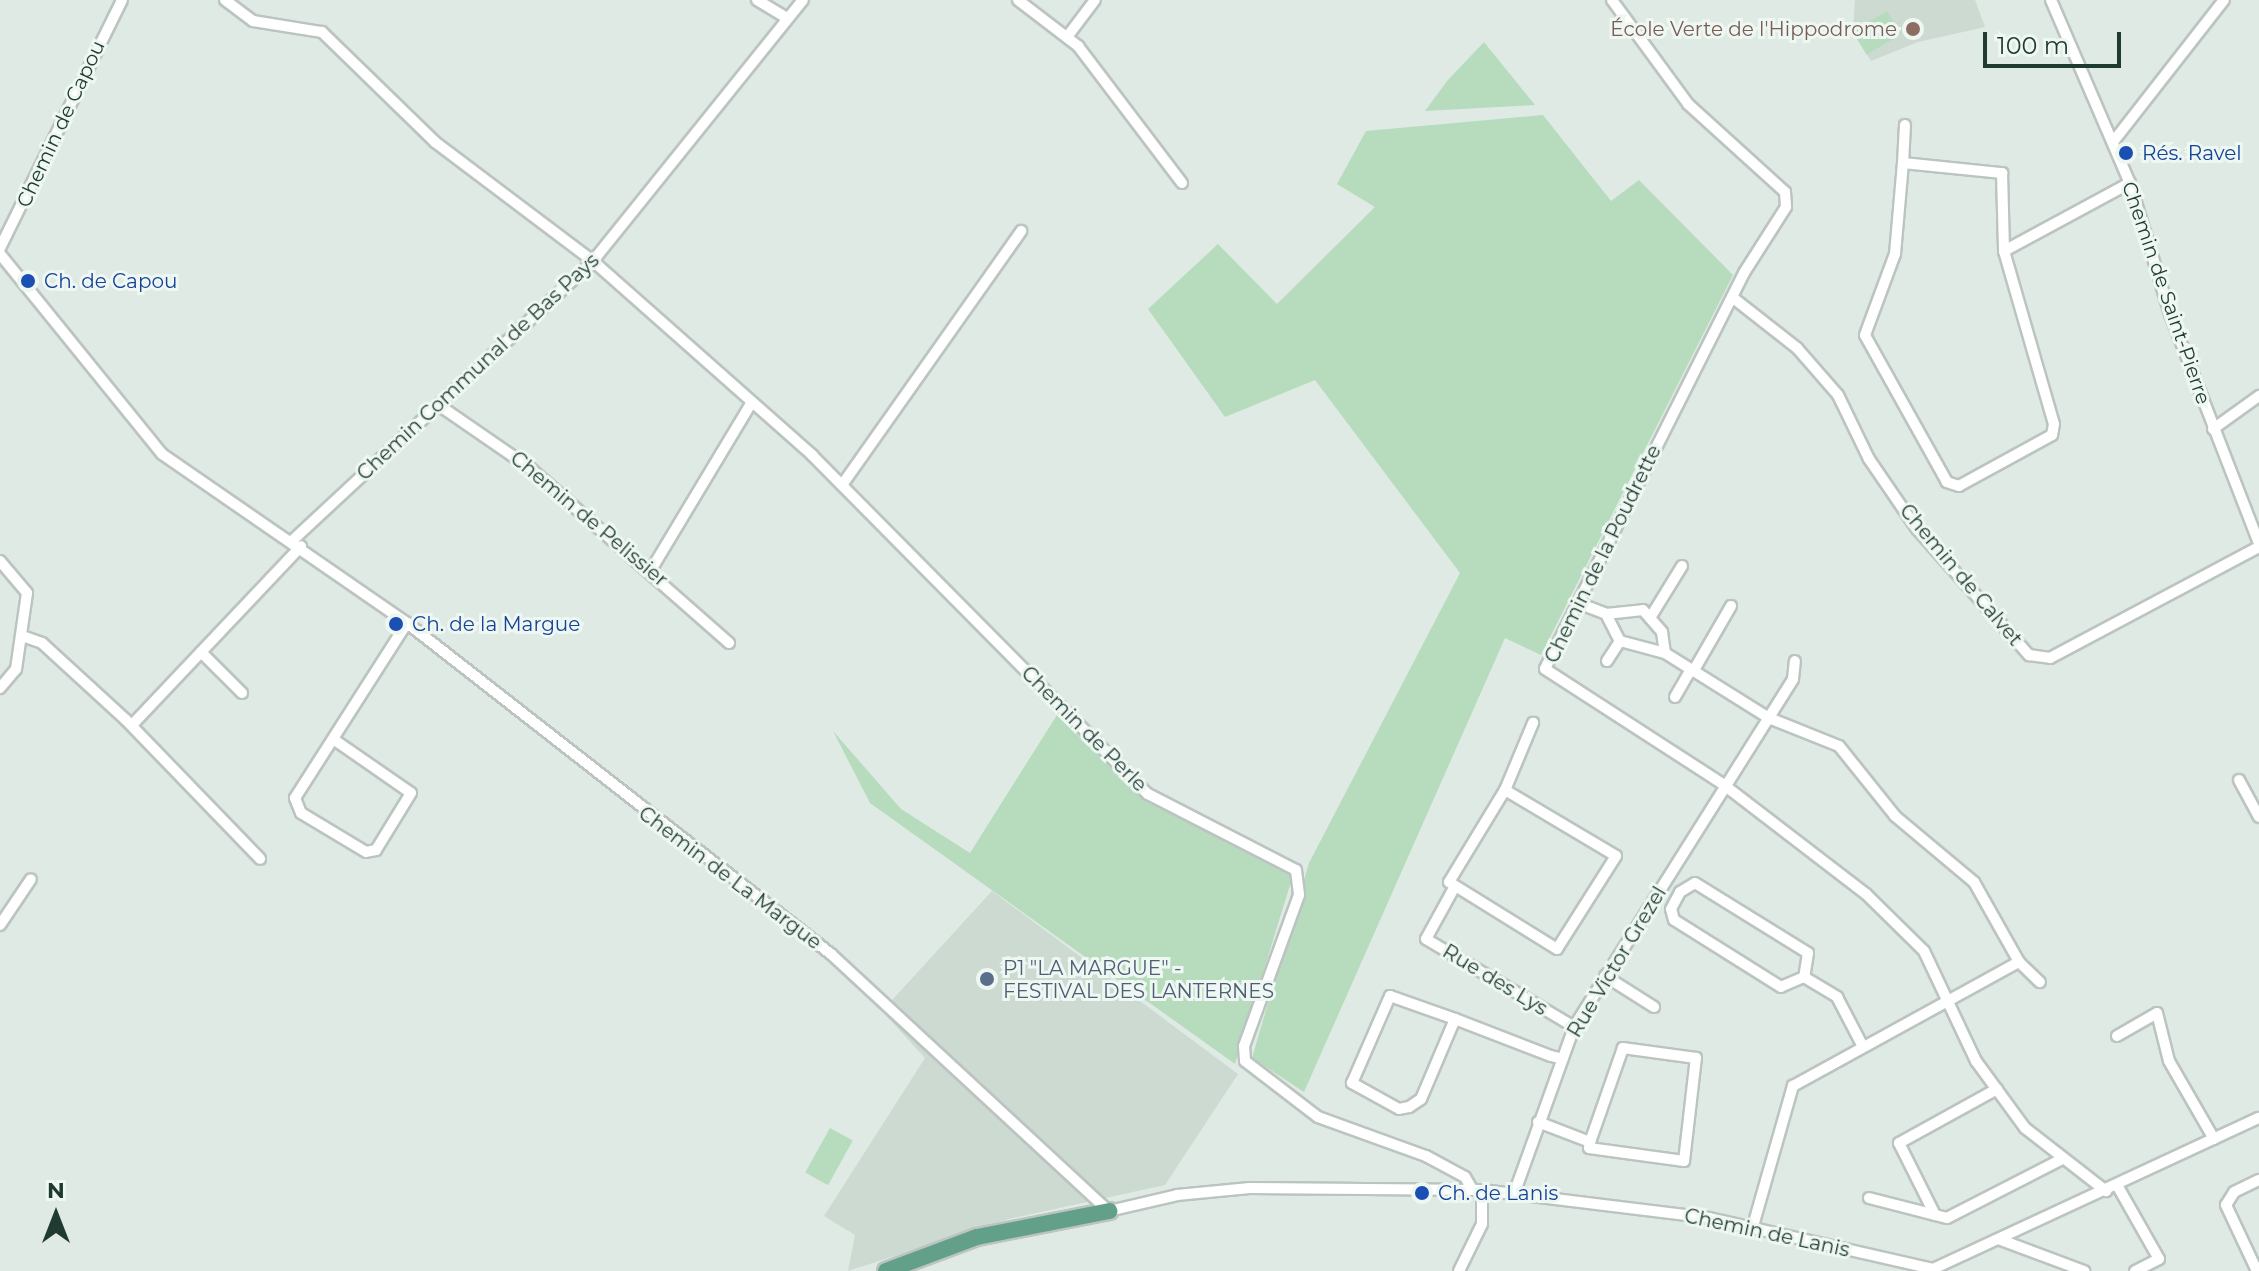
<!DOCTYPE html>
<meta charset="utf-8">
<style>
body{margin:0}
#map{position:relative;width:2259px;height:1271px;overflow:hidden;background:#deeae3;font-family:Montserrat,sans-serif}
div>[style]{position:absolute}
.built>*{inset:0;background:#ccdad2}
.green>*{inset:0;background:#b6dcbd;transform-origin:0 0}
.roads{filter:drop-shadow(2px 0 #bcc4c1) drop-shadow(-2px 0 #bcc4c1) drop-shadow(0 2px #bcc4c1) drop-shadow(0 -2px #bcc4c1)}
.minor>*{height:10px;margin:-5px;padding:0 5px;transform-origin:5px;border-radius:5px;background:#fff}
.primary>*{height:16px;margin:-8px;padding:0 8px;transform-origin:8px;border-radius:8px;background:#62a08a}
.dots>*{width:22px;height:22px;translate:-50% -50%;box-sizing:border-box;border:4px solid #eef7f2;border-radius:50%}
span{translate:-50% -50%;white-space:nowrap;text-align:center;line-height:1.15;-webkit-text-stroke:6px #eef7f2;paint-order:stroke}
.education-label{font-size:20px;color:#785e54}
.right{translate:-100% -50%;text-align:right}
.street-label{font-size:20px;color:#1f3a30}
.transit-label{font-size:20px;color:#164399}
.left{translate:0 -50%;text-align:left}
.service-label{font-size:20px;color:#4e5e75}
.north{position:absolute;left:16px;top:1175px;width:80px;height:80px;-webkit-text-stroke:6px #eef7f2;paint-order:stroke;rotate:0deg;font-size:22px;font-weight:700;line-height:32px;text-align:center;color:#1f3a30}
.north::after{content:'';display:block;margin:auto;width:28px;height:36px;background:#1f3a30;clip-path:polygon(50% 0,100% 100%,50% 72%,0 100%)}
.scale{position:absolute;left:1983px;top:32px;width:138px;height:36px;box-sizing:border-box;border:4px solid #1f3a30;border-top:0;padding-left:10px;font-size:24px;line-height:28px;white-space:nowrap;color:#1f3a30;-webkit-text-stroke:6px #eef7f2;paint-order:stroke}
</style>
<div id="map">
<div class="built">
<i style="clip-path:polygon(1855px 0,1975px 0,1985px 27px,1918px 42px,1871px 61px,1853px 32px)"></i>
<i style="clip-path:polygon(992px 891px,1238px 1074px,1165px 1185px,1009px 1219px,848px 1271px,855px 1235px,824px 1216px,925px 1058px,882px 1011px)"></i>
</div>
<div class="green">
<i style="left:1887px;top:11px;width:27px;height:40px;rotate:59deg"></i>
<i style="clip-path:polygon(1484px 42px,1535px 105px,1425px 111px,1447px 81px)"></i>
<i style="clip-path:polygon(1543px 115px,1611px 201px,1639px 180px,1733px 275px,1541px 655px,1505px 638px,1304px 1092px,1252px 1058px,1309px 863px,1460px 573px,1315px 380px,1225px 417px,1148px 309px,1218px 244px,1277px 304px,1375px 207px,1337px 184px,1366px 131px)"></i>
<i style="clip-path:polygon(1057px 715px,1145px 801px,1294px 872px,1235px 1064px,870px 803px,833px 731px,901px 809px,970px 853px)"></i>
<i style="left:830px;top:1128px;width:26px;height:51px;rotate:29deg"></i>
</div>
<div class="roads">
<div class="minor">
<i style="left:225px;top:0;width:35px;rotate:37deg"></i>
<i style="left:253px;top:21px;width:70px;rotate:9.1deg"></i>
<i style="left:322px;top:32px;width:158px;rotate:44.2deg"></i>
<i style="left:435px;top:142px;width:198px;rotate:37deg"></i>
<i style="left:593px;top:261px;width:293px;rotate:41.5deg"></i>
<i style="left:812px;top:455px;width:477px;rotate:45.3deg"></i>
<i style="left:1148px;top:794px;width:166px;rotate:27.2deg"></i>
<i style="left:1296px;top:870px;width:25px;rotate:83deg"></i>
<i style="left:1299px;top:895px;width:161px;rotate:110deg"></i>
<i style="left:1244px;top:1046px;width:15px;rotate:86deg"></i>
<i style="left:1245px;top:1061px;width:92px;rotate:37.5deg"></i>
<i style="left:1318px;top:1117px;width:115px;rotate:19.9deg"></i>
<i style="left:1426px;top:1156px;width:44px;rotate:28.3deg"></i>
<i style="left:1465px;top:1177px;width:14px;rotate:60deg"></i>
<i style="left:757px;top:0;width:35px;rotate:31deg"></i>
<i style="left:1018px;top:0;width:76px;rotate:37.5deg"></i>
<i style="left:1078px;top:46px;width:172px;rotate:52.8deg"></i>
<i style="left:1612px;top:0;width:129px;rotate:53.8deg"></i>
<i style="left:1688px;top:104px;width:131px;rotate:42.2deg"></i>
<i style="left:1785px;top:192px;width:15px;rotate:86deg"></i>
<i style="left:1786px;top:207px;width:78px;rotate:122.5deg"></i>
<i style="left:1744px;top:273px;width:443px;rotate:116.7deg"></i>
<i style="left:1545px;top:669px;width:213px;rotate:32.9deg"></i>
<i style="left:1724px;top:785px;width:179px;rotate:37.5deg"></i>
<i style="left:1866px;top:894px;width:81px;rotate:44.5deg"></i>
<i style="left:1924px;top:951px;width:122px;rotate:64.7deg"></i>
<i style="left:1976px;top:1061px;width:83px;rotate:53.8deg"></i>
<i style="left:2025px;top:1128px;width:103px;rotate:37.9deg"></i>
<i style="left:2051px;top:0;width:199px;rotate:66.7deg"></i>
<i style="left:2130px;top:183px;width:137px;rotate:73deg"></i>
<i style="left:2170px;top:314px;width:247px;rotate:68.8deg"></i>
<i style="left:1067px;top:37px;width:46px;rotate:-52.9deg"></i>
<i style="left:2113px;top:142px;width:180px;rotate:-52deg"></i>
<i style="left:1903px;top:163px;width:38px;rotate:-87deg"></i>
<i style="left:0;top:248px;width:276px;rotate:-63.8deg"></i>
<i style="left:2004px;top:251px;width:180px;rotate:73.9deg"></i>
<i style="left:2054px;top:424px;width:11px;rotate:100deg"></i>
<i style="left:2052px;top:435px;width:106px;rotate:151.3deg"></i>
<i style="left:1959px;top:486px;width:13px;rotate:-162deg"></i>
<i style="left:1947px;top:482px;width:168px;rotate:-119.2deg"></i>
<i style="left:1865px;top:335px;width:86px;rotate:-69.7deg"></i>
<i style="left:1895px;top:254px;width:91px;rotate:-85deg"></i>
<i style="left:1903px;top:163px;width:100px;rotate:5.8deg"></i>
<i style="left:2002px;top:173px;width:78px;rotate:88.5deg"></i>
<i style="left:2004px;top:251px;width:143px;rotate:-28.4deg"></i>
<i style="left:0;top:254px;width:257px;rotate:51deg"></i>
<i style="left:162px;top:454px;width:298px;rotate:34.6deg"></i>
<i style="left:407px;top:623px;width:538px;rotate:37.98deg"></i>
<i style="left:831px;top:954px;width:379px;rotate:42.8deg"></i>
<i style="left:1109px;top:1211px;width:70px;rotate:-13.2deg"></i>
<i style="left:1177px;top:1195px;width:73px;rotate:-5.5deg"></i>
<i style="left:1250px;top:1188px;width:232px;rotate:0.5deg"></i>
<i style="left:1482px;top:1190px;width:229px;rotate:7deg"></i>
<i style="left:1709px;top:1218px;width:230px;rotate:12.8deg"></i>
<i style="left:1933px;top:1269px;width:359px;rotate:-24.9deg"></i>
<i style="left:1732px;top:297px;width:83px;rotate:38.1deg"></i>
<i style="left:1797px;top:348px;width:62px;rotate:48.9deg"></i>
<i style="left:1838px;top:395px;width:71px;rotate:64.2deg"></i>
<i style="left:1869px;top:459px;width:85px;rotate:55.6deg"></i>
<i style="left:1917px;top:529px;width:169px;rotate:48.4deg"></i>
<i style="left:2029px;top:655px;width:21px;rotate:8deg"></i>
<i style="left:2050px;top:658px;width:237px;rotate:-28deg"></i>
<i style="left:440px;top:406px;width:109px;rotate:34.6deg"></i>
<i style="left:530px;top:468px;width:265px;rotate:41.3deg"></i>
<i style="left:2213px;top:429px;width:57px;rotate:-35.7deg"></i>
<i style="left:842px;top:485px;width:311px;rotate:-54.8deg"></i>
<i style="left:294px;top:539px;width:408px;rotate:-42.9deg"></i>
<i style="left:593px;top:261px;width:335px;rotate:-51.2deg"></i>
<i style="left:0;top:561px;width:42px;rotate:49.8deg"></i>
<i style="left:27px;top:593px;width:77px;rotate:98.2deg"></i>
<i style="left:16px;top:669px;width:25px;rotate:130deg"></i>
<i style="left:651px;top:570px;width:196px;rotate:-59deg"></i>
<i style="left:1578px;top:603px;width:30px;rotate:21deg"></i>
<i style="left:1606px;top:614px;width:37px;rotate:-6deg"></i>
<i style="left:1643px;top:610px;width:29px;rotate:49deg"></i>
<i style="left:1662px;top:632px;width:21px;rotate:82deg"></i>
<i style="left:1665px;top:653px;width:123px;rotate:32deg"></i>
<i style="left:1769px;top:718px;width:75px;rotate:21.8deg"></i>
<i style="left:1839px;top:746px;width:90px;rotate:51.3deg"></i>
<i style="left:1895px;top:816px;width:103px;rotate:39.9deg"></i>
<i style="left:1974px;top:882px;width:92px;rotate:60.6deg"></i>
<i style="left:2019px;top:962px;width:29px;rotate:44deg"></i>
<i style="left:1606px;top:614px;width:30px;rotate:63deg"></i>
<i style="left:1620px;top:641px;width:47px;rotate:14.9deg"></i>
<i style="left:1650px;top:618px;width:61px;rotate:-58.4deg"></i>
<i style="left:25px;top:637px;width:18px;rotate:19deg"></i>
<i style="left:42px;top:643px;width:114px;rotate:42.5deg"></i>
<i style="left:126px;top:720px;width:193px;rotate:46deg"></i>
<i style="left:201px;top:652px;width:58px;rotate:45deg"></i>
<i style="left:1607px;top:661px;width:24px;rotate:-57deg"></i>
<i style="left:1694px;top:670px;width:74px;rotate:-60deg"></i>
<i style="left:1675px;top:697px;width:32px;rotate:-60deg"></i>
<i style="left:132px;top:725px;width:246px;rotate:-46.6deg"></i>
<i style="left:336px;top:741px;width:91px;rotate:34.7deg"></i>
<i style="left:411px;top:793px;width:67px;rotate:121.6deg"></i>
<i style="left:376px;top:850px;width:10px;rotate:169deg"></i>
<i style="left:366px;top:852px;width:76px;rotate:-149deg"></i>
<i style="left:301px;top:813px;width:16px;rotate:-112deg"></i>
<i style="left:295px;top:798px;width:208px;rotate:-57.4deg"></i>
<i style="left:2239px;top:780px;width:42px;rotate:61.6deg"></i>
<i style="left:1505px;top:790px;width:129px;rotate:30.7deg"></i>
<i style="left:1616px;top:856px;width:110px;rotate:122.4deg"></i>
<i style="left:1557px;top:949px;width:127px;rotate:-148.2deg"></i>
<i style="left:1449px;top:882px;width:108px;rotate:-58.7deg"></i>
<i style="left:1505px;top:790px;width:73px;rotate:-67.3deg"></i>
<i style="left:1695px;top:883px;width:133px;rotate:31.8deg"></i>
<i style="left:1808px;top:953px;width:24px;rotate:99deg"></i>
<i style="left:1804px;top:977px;width:25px;rotate:157deg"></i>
<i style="left:1781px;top:987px;width:126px;rotate:-147.9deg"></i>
<i style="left:1674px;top:920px;width:11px;rotate:-105deg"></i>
<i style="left:1671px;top:909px;width:19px;rotate:-62deg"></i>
<i style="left:1680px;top:892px;width:17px;rotate:-31deg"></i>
<i style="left:1454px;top:888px;width:58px;rotate:118.8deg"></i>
<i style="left:1426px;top:939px;width:172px;rotate:30.7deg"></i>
<i style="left:0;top:925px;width:55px;rotate:-56deg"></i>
<i style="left:1605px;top:976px;width:58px;rotate:32.3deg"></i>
<i style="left:1804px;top:977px;width:39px;rotate:31deg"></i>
<i style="left:1837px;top:997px;width:52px;rotate:62.4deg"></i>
<i style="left:1455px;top:1019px;width:87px;rotate:113deg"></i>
<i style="left:1421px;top:1099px;width:14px;rotate:146deg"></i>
<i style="left:1409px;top:1107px;width:10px;rotate:169deg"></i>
<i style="left:1399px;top:1109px;width:54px;rotate:-151deg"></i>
<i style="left:1352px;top:1083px;width:95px;rotate:-66.4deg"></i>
<i style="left:1390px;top:996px;width:69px;rotate:19.5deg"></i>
<i style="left:1455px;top:1019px;width:103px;rotate:21.1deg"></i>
<i style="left:1551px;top:1056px;width:12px;rotate:14deg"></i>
<i style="left:2117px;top:1036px;width:46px;rotate:-29.9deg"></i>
<i style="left:2157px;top:1013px;width:49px;rotate:76deg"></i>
<i style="left:2169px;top:1061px;width:90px;rotate:60deg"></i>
<i style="left:1997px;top:1089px;width:112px;rotate:151.1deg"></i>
<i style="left:1899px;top:1143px;width:80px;rotate:63.4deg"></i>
<i style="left:1935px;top:1215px;width:12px;rotate:14deg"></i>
<i style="left:1947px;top:1218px;width:131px;rotate:-27.1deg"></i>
<i style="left:1538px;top:1122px;width:56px;rotate:21deg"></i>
<i style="left:1590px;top:1142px;width:6px;rotate:99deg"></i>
<i style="left:1589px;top:1148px;width:96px;rotate:7.8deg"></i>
<i style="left:1684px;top:1161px;width:104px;rotate:-83.4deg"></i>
<i style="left:1696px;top:1058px;width:74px;rotate:-172.2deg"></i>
<i style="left:1623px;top:1048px;width:100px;rotate:109.3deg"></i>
<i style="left:2117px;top:1185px;width:85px;rotate:60.4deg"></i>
<i style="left:2159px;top:1259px;width:27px;rotate:153deg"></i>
<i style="left:1514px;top:1194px;width:177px;rotate:-70.2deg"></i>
<i style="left:1574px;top:1027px;width:411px;rotate:-57.8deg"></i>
<i style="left:1793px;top:679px;width:18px;rotate:-84deg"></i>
<i style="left:1869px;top:1198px;width:68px;rotate:14.4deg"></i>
<i style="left:1753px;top:1226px;width:146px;rotate:-74.1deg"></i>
<i style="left:1793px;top:1086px;width:258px;rotate:-28.8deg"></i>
<i style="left:2001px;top:1240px;width:89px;rotate:20.5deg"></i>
<i style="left:1459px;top:1271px;width:52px;rotate:-63.9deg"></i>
<i style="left:1482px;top:1224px;width:34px;rotate:-90deg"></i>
<i style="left:2257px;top:1271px;width:73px;rotate:-115.2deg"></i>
<i style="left:2226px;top:1205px;width:15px;rotate:-58deg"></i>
<i style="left:2234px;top:1192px;width:28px;rotate:-26deg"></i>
</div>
<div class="primary">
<i style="left:886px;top:1271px;width:97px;rotate:-20.5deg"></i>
<i style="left:977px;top:1237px;width:135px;rotate:-11.1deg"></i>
</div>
</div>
<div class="dots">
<i style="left:1913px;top:29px;background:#8d6e63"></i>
<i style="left:2126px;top:153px;background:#1a4fb4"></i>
<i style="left:28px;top:281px;background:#1a4fb4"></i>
<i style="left:396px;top:624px;background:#1a4fb4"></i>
<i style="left:987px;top:979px;background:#5c6f8a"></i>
<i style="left:1422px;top:1193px;background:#1a4fb4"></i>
</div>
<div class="education-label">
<span class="right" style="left:1897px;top:29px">École Verte de l'Hippodrome</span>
</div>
<div class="street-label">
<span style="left:61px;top:124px;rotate:-65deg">Chemin de Capou</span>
<span style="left:2166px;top:293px;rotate:71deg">Chemin de Saint-Pierre</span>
<span style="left:478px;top:367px;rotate:-43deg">Chemin Communal de Bas Pays</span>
<span style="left:589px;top:519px;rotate:40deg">Chemin de Pelissier</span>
<span style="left:1603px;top:554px;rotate:-64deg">Chemin de la Poudrette</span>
<span style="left:1961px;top:575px;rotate:50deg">Chemin de Calvet</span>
<span style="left:1084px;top:729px;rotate:45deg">Chemin de Perle</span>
<span style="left:730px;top:878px;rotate:37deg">Chemin de La Margue</span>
<span style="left:1617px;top:962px;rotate:-59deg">Rue Victor Grezel</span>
<span style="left:1495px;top:980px;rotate:31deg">Rue des Lys</span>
<span style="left:1767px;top:1233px;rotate:12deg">Chemin de Lanis</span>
</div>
<div class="transit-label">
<span class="left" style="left:2142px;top:153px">Rés. Ravel</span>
<span class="left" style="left:44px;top:281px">Ch. de Capou</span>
<span class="left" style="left:412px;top:624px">Ch. de la Margue</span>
<span class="left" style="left:1438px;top:1193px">Ch. de Lanis</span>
</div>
<div class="service-label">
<span class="left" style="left:1003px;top:980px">P1 "LA MARGUE" -<br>FESTIVAL DES LANTERNES</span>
</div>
<div class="north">N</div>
<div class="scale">100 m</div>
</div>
